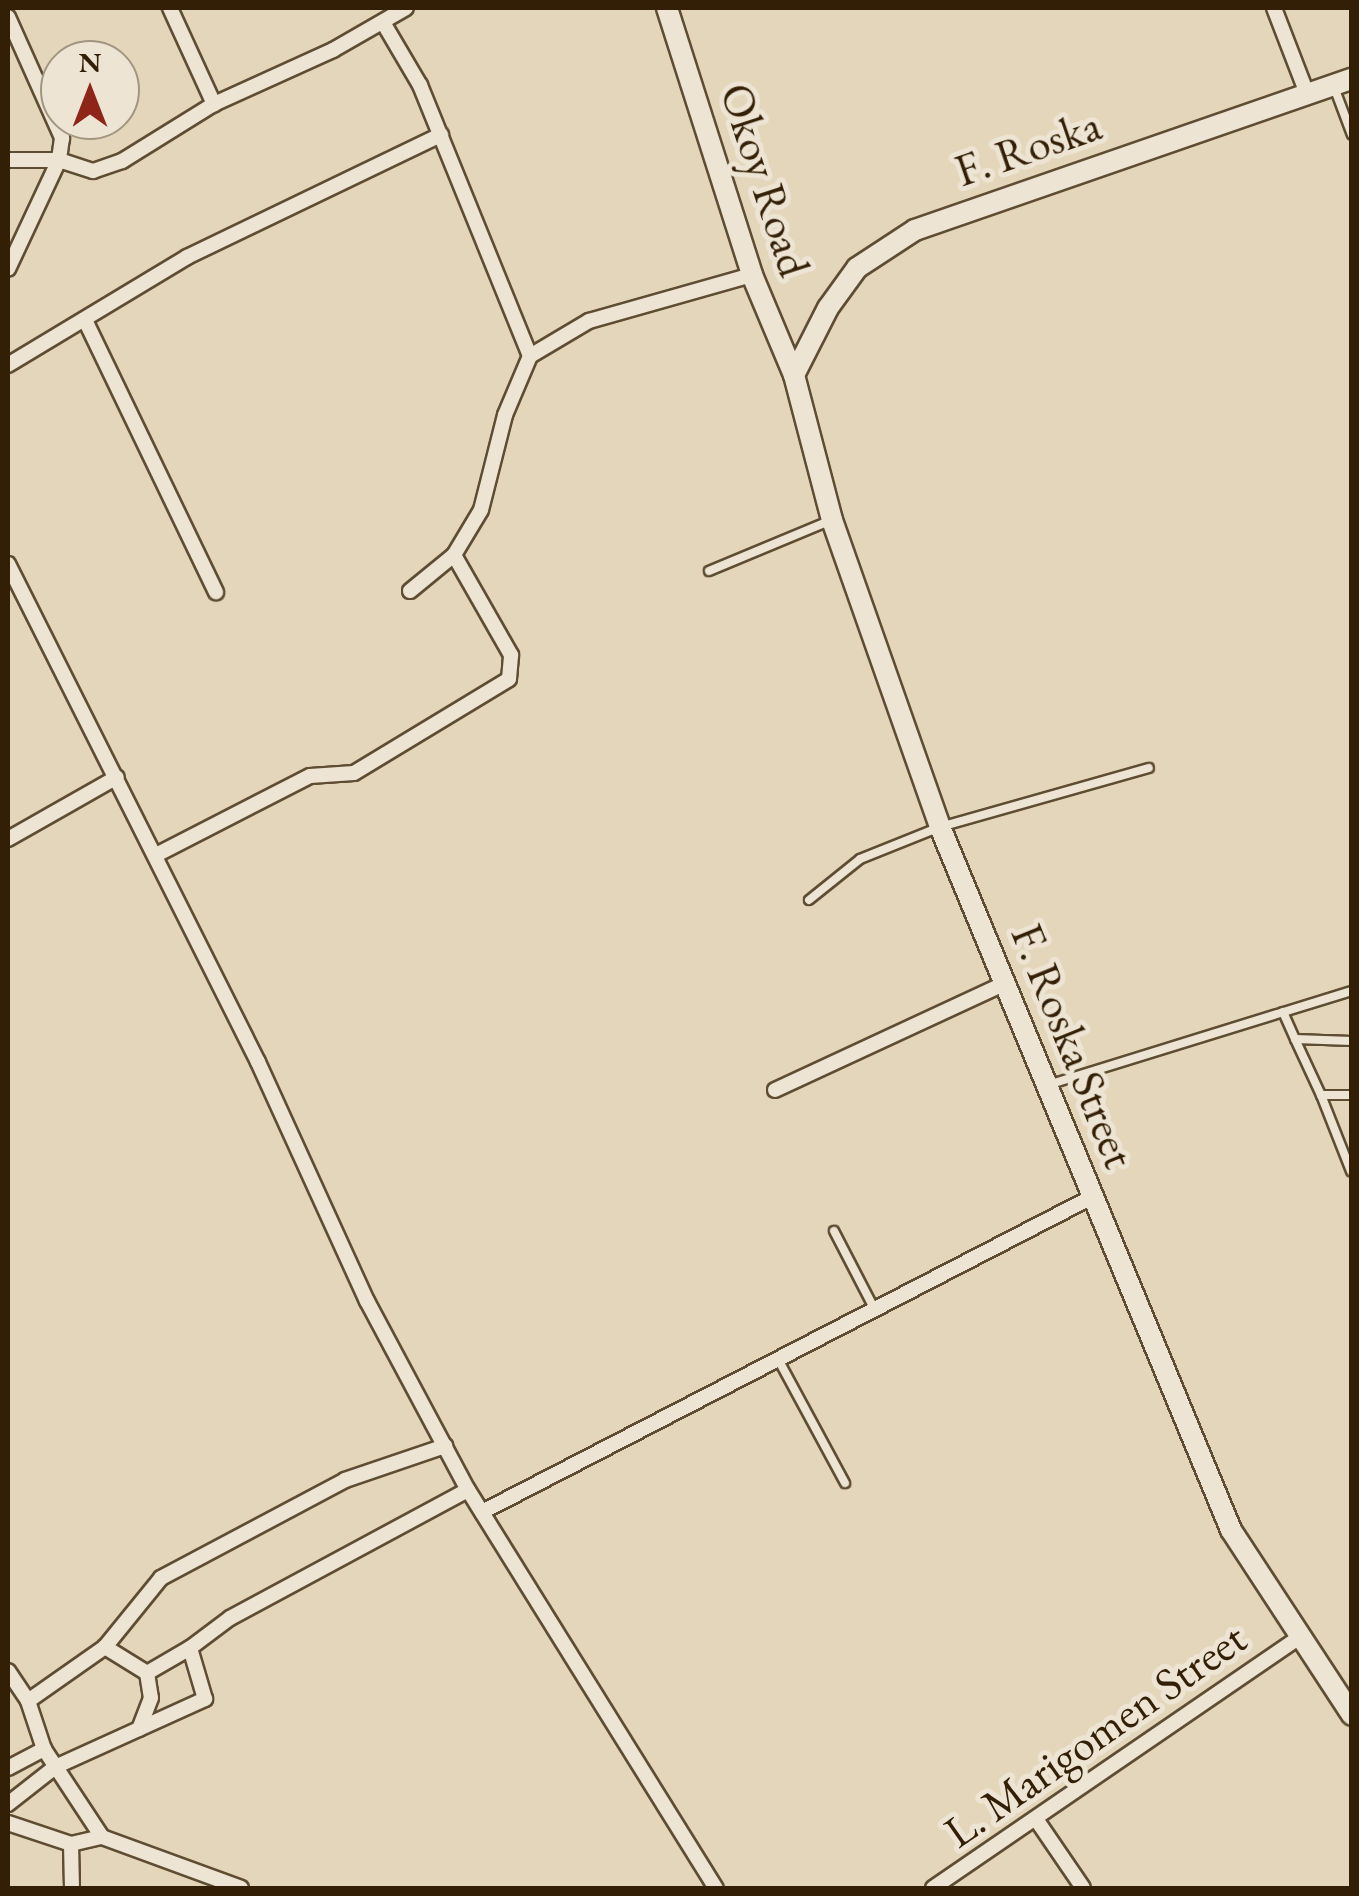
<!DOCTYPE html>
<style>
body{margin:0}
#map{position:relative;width:1359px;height:1896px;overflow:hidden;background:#e3d6bb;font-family:"EB Garamond",serif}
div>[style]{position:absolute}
.roads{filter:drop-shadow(2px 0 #5e4d33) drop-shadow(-2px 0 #5e4d33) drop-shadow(0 2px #5e4d33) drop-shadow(0 -2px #5e4d33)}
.service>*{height:8px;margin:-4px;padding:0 4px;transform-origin:4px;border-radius:4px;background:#ede4d3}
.minor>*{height:14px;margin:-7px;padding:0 7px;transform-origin:7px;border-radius:7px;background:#ede4d3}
.secondary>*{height:20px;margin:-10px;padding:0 10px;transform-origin:10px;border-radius:10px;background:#ede4d3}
span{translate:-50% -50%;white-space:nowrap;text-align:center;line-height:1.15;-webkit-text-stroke:10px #ede4d3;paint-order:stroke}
.street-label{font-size:45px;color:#321f06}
.frame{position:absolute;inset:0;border:10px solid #321f06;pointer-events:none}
.north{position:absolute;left:40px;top:40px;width:100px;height:100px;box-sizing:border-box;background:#ede4d3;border:2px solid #a29581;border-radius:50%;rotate:0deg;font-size:28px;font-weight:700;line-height:40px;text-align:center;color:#321f06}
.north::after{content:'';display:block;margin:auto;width:35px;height:45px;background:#8f2418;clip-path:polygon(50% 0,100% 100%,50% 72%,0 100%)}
</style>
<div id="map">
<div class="roads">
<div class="service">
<i style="left:1334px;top:87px;width:51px;rotate:69.4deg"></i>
<i style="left:709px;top:571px;width:130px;rotate:-22.6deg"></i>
<i style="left:809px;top:900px;width:65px;rotate:-38.8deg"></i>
<i style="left:860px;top:859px;width:86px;rotate:-21.8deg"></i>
<i style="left:940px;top:827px;width:217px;rotate:-15.8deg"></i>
<i style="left:1283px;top:1012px;width:30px;rotate:66deg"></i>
<i style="left:1295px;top:1039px;width:57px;rotate:2deg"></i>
<i style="left:1295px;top:1039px;width:62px;rotate:65.1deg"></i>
<i style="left:1321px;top:1095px;width:31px"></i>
<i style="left:1051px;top:1084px;width:315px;rotate:-17.2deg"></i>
<i style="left:1321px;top:1095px;width:82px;rotate:68.5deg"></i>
<i style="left:834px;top:1231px;width:89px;rotate:62.6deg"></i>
<i style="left:778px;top:1359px;width:141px;rotate:61.6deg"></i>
</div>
<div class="minor">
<i style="left:170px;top:8px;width:106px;rotate:65.4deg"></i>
<i style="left:1274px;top:8px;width:94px;rotate:68.9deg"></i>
<i style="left:8px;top:17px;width:133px;rotate:65.9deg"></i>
<i style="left:62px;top:138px;width:22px;rotate:98deg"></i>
<i style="left:59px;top:160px;width:120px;rotate:115.1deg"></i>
<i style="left:384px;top:24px;width:71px;rotate:59.5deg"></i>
<i style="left:420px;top:85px;width:292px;rotate:67.9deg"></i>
<i style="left:8px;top:160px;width:51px"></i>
<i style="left:59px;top:160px;width:36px;rotate:18deg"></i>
<i style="left:93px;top:171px;width:31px;rotate:-19deg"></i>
<i style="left:122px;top:161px;width:108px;rotate:-31.8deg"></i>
<i style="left:214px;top:104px;width:131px;rotate:-24.4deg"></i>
<i style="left:333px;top:50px;width:84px;rotate:-29.9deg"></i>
<i style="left:86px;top:322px;width:300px;rotate:64.3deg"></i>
<i style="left:8px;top:365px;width:209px;rotate:-31.1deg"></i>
<i style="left:187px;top:257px;width:282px;rotate:-25.7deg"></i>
<i style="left:8px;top:564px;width:557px;rotate:63.34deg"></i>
<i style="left:258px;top:1062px;width:263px;rotate:65.5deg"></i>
<i style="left:367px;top:1301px;width:214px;rotate:61.9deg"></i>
<i style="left:468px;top:1490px;width:469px;rotate:58.1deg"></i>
<i style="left:410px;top:591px;width:57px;rotate:-39.3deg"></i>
<i style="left:454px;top:555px;width:52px;rotate:-59deg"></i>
<i style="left:481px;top:510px;width:98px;rotate:-75.8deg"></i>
<i style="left:505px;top:415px;width:64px;rotate:-67deg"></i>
<i style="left:530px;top:356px;width:69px;rotate:-30.7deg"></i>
<i style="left:589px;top:321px;width:169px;rotate:-15.8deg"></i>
<i style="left:8px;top:839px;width:125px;rotate:-29.6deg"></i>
<i style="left:156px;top:855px;width:173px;rotate:-27.2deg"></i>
<i style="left:310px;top:776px;width:44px;rotate:-3.9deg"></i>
<i style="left:354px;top:773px;width:181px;rotate:-31.2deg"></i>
<i style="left:509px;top:679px;width:24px;rotate:-85deg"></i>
<i style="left:511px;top:655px;width:115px;rotate:-119.7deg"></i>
<i style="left:775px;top:1090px;width:254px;rotate:-24.9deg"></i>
<i style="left:482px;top:1512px;width:687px;rotate:-27.31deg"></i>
<i style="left:105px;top:1647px;width:49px;rotate:31.8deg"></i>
<i style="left:147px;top:1673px;width:25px;rotate:81deg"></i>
<i style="left:151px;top:1698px;width:33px;rotate:111deg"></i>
<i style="left:8px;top:1671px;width:36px;rotate:56deg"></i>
<i style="left:28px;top:1701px;width:51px;rotate:71.6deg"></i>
<i style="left:44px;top:1749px;width:105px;rotate:56.6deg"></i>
<i style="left:147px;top:1673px;width:50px;rotate:-30.2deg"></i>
<i style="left:28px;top:1701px;width:94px;rotate:-35deg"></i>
<i style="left:105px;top:1647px;width:89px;rotate:-50.9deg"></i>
<i style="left:161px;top:1578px;width:208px;rotate:-28deg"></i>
<i style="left:345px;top:1480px;width:106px;rotate:-18.8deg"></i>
<i style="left:8px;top:1768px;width:41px;rotate:-27.8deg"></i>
<i style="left:8px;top:1804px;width:60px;rotate:-38.2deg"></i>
<i style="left:55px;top:1767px;width:165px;rotate:-24.4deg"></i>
<i style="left:205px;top:1699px;width:53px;rotate:-106.4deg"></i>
<i style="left:190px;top:1648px;width:50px;rotate:-36.9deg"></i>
<i style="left:230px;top:1618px;width:270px;rotate:-28.3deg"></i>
<i style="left:1036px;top:1819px;width:83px;rotate:55.7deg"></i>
<i style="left:8px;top:1823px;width:66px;rotate:18.4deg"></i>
<i style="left:71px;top:1844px;width:32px;rotate:-13deg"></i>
<i style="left:102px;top:1837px;width:148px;rotate:20.1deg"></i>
<i style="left:71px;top:1844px;width:44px;rotate:88.7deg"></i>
<i style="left:933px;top:1888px;width:440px;rotate:-34.4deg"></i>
</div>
<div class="secondary">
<i style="left:667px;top:8px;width:280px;rotate:72.3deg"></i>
<i style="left:752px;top:275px;width:108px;rotate:67.2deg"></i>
<i style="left:794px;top:375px;width:150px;rotate:75.3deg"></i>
<i style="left:832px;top:520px;width:325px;rotate:70.6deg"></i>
<i style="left:940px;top:827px;width:761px;rotate:67.51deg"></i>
<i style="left:1231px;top:1530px;width:221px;rotate:56.8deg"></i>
<i style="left:794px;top:375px;width:75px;rotate:-63.1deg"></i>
<i style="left:828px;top:308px;width:49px;rotate:-54.1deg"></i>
<i style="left:857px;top:268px;width:69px;rotate:-33.2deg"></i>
<i style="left:915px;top:230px;width:462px;rotate:-19.1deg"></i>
</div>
</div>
<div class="street-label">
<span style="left:1028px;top:148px;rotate:-19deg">F. Roska</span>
<span style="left:765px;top:180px;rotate:72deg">Okoy Road</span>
<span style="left:1073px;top:1046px;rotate:68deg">F. Roska Street</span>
<span style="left:1095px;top:1735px;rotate:-35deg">L. Marigomen Street</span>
</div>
<div class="frame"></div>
<div class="north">N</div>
</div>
